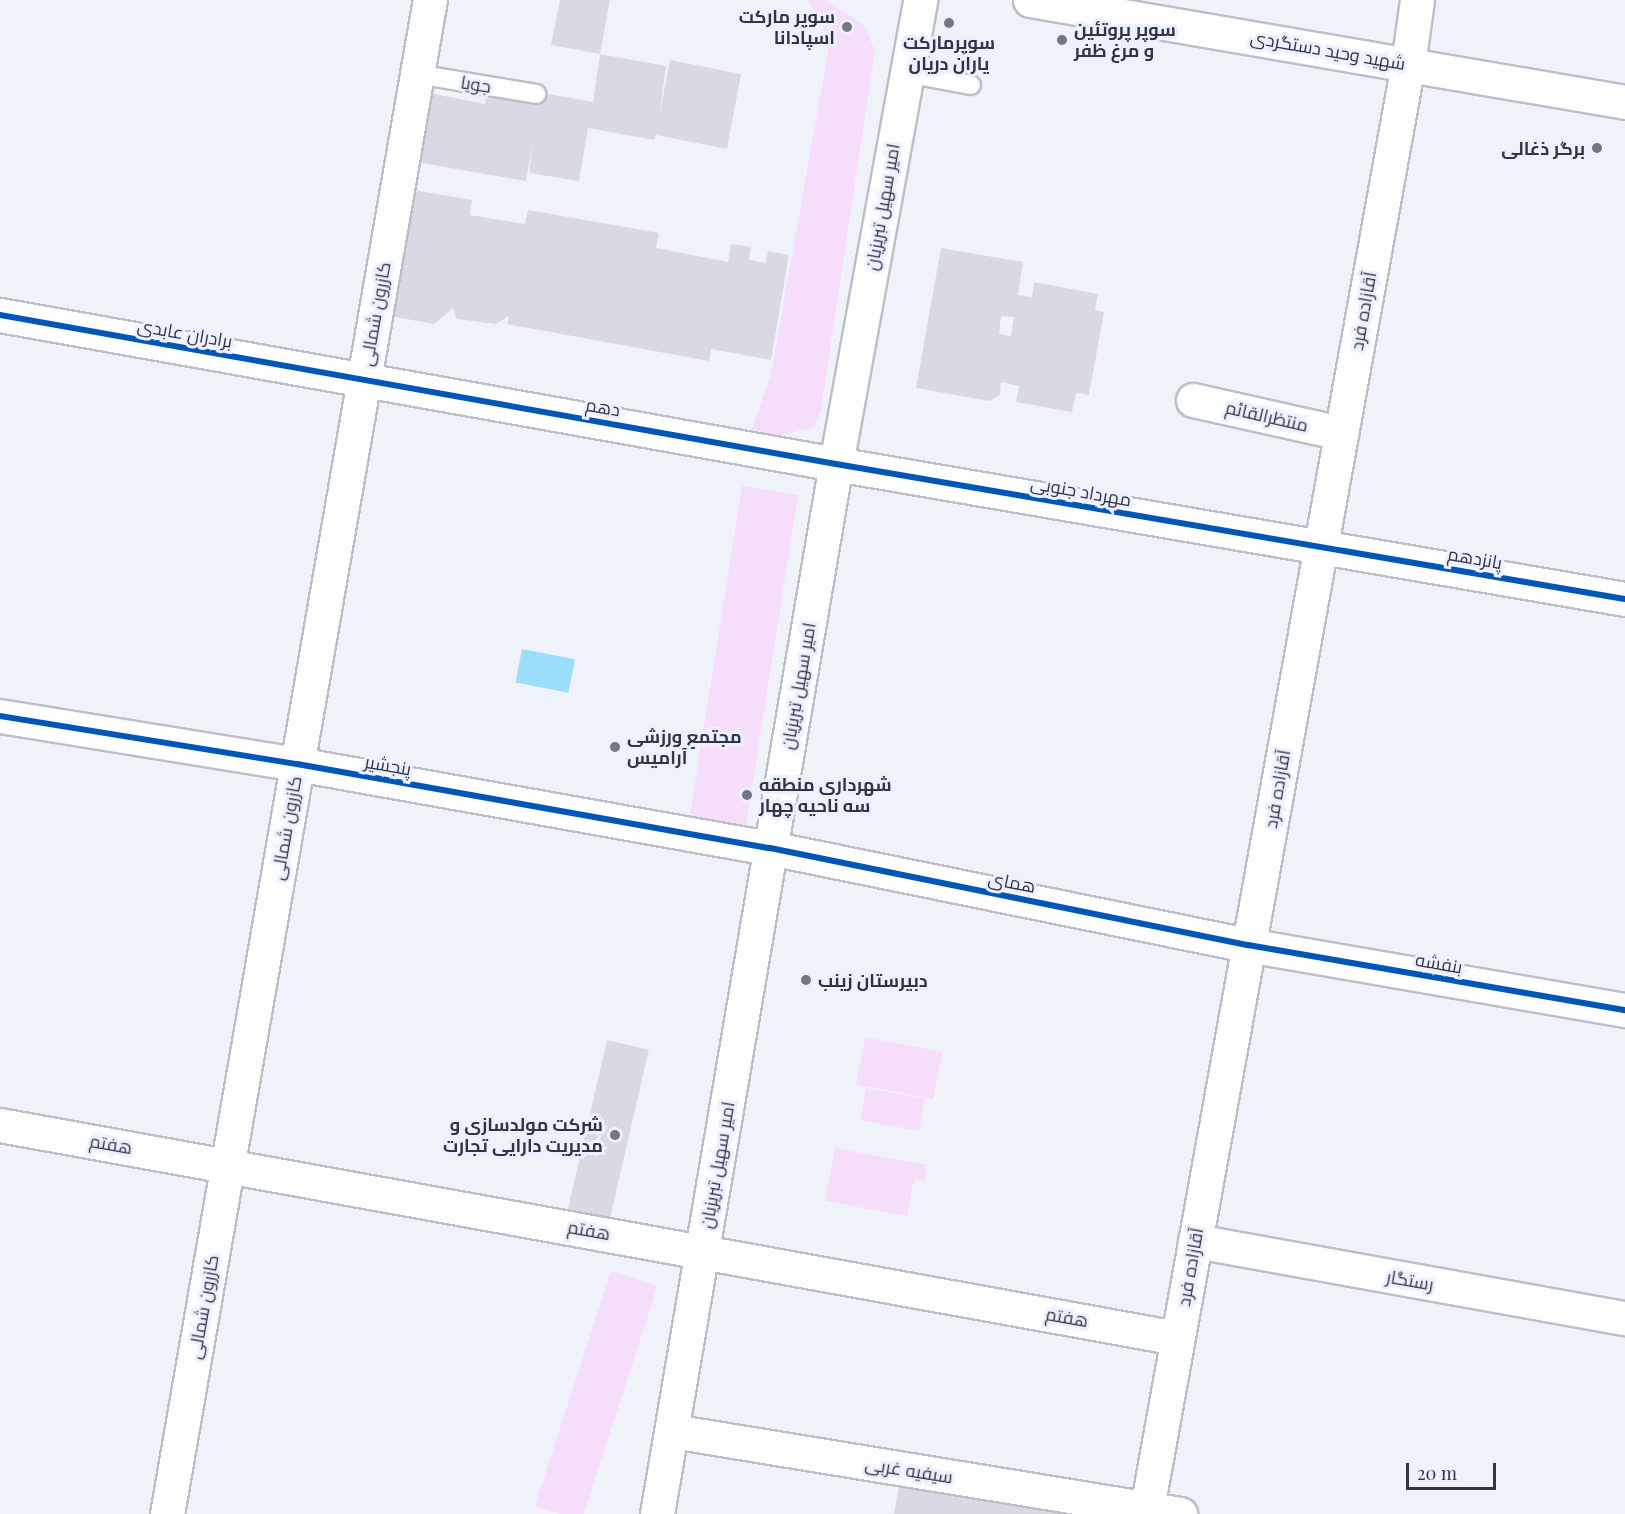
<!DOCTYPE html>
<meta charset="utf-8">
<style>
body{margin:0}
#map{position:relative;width:1625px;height:1514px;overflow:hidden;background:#f0f2fa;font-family:"Playfair Display",Cairo,serif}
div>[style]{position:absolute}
.green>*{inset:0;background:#f6defb;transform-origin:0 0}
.water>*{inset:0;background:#9cddf9;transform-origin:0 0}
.building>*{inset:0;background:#dad9e3;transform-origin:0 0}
.roads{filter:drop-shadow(2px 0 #bcbec8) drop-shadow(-2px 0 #bcbec8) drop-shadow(0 2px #bcbec8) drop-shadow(0 -2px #bcbec8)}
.service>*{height:18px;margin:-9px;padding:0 9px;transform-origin:9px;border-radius:9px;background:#fdfdfe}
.minor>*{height:33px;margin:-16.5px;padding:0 16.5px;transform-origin:16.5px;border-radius:16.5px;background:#fdfdfe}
.secondary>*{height:33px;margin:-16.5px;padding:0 16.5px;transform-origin:16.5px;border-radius:16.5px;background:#fdfdfe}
.cycleway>*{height:6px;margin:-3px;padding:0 3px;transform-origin:3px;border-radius:3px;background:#0057b8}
.dots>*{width:16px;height:16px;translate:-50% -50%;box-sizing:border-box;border:3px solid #ecf0fe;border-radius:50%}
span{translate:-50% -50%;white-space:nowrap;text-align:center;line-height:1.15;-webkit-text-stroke:6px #ecf0fe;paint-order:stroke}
.poi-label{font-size:18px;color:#313442;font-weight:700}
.right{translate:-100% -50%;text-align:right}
.left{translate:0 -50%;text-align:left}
.street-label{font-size:18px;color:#313442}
.scale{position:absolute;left:1406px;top:1463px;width:90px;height:27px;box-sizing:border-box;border:3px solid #313442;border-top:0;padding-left:8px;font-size:18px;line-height:21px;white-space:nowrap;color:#313442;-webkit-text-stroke:4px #ecf0fe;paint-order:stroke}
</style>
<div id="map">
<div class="green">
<i style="clip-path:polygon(808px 0,824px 0,864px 25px,875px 51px,821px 410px,815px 427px,777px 436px,752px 429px,771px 374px,830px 40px)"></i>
<i style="left:742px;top:486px;width:57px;height:338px;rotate:9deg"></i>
<i style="left:865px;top:1037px;width:79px;height:48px;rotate:11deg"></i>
<i style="left:866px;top:1088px;width:60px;height:33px;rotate:10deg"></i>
<i style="clip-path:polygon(835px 1148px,927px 1165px,925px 1180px,914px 1179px,907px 1216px,825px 1201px)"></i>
<i style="left:611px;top:1271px;width:49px;height:247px;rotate:18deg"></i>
</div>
<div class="water">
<i style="left:522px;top:649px;width:54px;height:34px;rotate:11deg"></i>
</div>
<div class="building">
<i style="clip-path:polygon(560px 0,610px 0,600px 54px,551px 45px)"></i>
<i style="clip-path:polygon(600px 54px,666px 66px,659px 118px,670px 60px,741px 74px,727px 149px,656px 135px,654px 140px,588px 128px,579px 181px,529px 173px,533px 141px,526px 181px,416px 162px,429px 93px,485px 104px,486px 96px,539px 105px,542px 93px,593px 102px)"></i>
<i style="clip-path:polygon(413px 190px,472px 200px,470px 215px,525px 224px,528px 210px,659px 233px,656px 248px,728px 262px,731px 244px,751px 247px,749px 260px,766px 263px,768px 251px,789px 255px,771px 360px,711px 349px,709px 361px,507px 324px,509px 316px,496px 324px,457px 319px,453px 308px,434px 324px,390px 316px)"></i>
<i style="clip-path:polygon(evenodd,941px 248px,1023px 262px,1018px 295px,1032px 297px,1034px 282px,1098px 294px,1095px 310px,1104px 312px,1089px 395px,1076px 393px,1072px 412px,1016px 402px,1019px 386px,1001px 382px,1000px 394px,990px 401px,916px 388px,941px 248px,1001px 316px,1014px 317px,1011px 336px,999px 334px,1001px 316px)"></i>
<i style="left:607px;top:1040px;width:43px;height:182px;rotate:13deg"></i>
<i style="clip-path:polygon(900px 1480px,1087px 1514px,894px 1514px)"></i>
</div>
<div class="roads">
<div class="service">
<i style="left:907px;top:73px;width:65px;rotate:10.6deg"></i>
<i style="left:417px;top:74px;width:121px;rotate:9.5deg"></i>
</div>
<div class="minor">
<i style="left:0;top:315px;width:849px;rotate:10.11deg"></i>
<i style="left:836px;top:464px;width:800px;rotate:9.71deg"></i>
<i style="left:1193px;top:400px;width:152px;rotate:12.6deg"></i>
<i style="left:0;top:716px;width:301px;rotate:9.2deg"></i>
<i style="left:297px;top:764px;width:480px;rotate:10.1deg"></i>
<i style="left:770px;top:848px;width:488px;rotate:11.5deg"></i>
<i style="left:1248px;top:945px;width:383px;rotate:9.8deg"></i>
<i style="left:0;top:1125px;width:1196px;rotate:10.26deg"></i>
<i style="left:1195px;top:1241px;width:437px;rotate:10.2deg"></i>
<i style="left:672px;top:1431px;width:515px;rotate:9.28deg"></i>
<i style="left:167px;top:1514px;width:1537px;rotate:-80.15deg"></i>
<i style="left:657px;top:1514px;width:1065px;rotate:-80.33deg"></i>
<i style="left:836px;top:464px;width:472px;rotate:-79.7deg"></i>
<i style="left:1146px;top:1514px;width:1473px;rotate:-79.76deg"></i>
<i style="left:1408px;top:64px;width:65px;rotate:-82deg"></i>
</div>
<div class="secondary">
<i style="left:1030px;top:0;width:604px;rotate:9.73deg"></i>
</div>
</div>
<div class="cycleway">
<i style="left:0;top:315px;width:849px;rotate:10.11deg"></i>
<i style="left:836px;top:464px;width:800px;rotate:9.71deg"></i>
<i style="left:0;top:716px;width:301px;rotate:9.2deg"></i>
<i style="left:297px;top:764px;width:480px;rotate:10.1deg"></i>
<i style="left:770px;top:848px;width:488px;rotate:11.5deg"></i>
<i style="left:1248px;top:945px;width:383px;rotate:9.8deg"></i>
</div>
<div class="dots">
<i style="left:949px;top:23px;background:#747682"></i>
<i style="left:847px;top:27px;background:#747682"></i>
<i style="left:1062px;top:40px;background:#747682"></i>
<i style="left:1597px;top:148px;background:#747682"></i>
<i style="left:615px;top:747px;background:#747682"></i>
<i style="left:747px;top:795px;background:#747682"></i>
<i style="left:806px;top:980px;background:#747682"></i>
<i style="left:615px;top:1135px;background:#747682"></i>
</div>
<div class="poi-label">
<span class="right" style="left:835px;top:27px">سوپر مارکت<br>اسپادانا</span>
<span class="left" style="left:1074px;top:40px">سوپر پروتئین<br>و مرغ ظفر</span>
<span style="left:949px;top:53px">سوپرمارکت<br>یاران دریان</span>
<span class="right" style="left:1585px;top:148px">برگر ذغالی</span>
<span class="left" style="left:627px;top:747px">مجتمع ورزشی<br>آرامیس</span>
<span class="left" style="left:759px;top:795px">شهرداری منطقه<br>سه ناحیه چهار</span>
<span class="left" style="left:818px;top:980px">دبیرستان زینب</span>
<span class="right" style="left:603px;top:1135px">شرکت مولدسازی و<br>مدیریت دارایی تجارت</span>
</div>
<div class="street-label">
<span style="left:1328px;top:50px;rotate:10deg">شهید وحید دستگردی</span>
<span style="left:476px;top:84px;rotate:9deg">جویا</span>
<span style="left:882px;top:207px;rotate:-80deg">امیر سهیل تبریزیان</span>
<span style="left:1363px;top:311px;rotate:-80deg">آقازاده فرد</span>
<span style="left:375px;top:314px;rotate:-80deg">کازرون شمالی</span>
<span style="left:185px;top:333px;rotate:10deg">برادران عابدی</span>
<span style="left:603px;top:407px;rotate:10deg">دهم</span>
<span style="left:1267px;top:416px;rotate:13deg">منتظرالقائم</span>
<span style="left:1081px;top:491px;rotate:10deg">مهرداد جنوبی</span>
<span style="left:1475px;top:558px;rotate:10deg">پانزدهم</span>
<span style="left:798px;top:686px;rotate:-80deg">امیر سهیل تبریزیان</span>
<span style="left:388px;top:765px;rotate:10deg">پنجشیر</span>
<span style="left:1277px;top:789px;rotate:-80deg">آقازاده فرد</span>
<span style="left:286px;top:828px;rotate:-80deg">کازرون شمالی</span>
<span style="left:1012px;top:882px;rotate:11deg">همای</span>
<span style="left:1439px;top:963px;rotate:10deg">بنفشه</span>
<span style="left:111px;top:1144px;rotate:10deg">هفتم</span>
<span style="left:717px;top:1165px;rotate:-80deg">امیر سهیل تبریزیان</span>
<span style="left:589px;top:1230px;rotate:10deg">هفتم</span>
<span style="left:1190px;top:1267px;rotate:-80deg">آقازاده فرد</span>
<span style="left:1410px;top:1280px;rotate:10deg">رستگار</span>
<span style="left:203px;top:1307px;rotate:-80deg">کازرون شمالی</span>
<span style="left:1067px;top:1317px;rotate:10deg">هفتم</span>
<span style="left:909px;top:1470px;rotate:9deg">سیفیه غربی</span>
</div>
<div class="scale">20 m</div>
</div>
